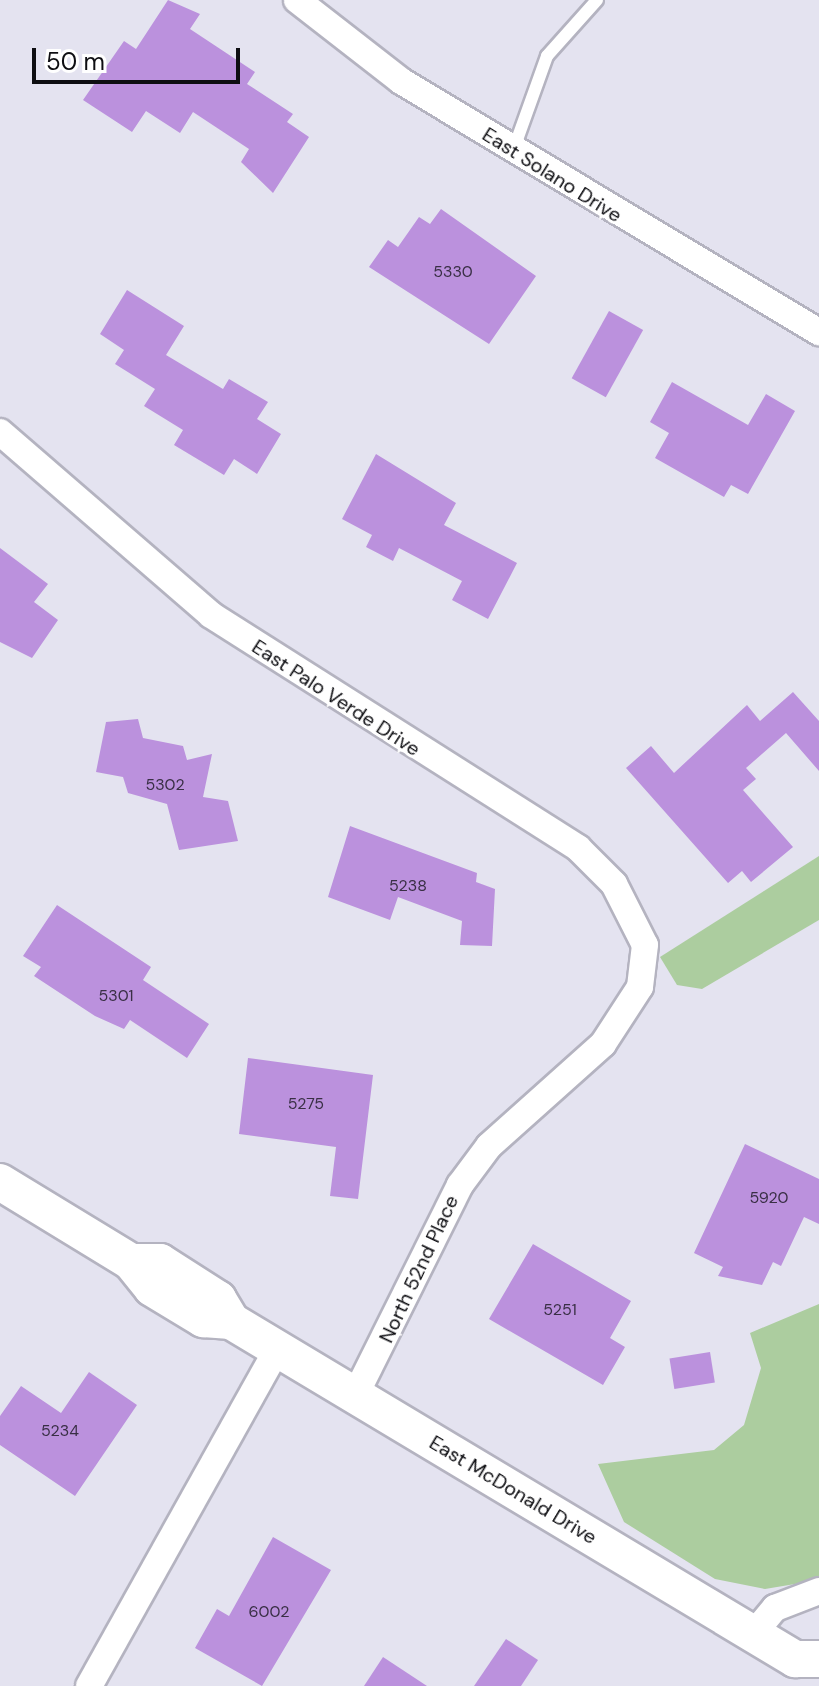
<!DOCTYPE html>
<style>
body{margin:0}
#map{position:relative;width:819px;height:1686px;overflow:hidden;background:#e4e3f0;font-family:"DM Sans",sans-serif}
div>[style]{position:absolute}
.green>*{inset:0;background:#accd9f}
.building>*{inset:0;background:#bb91dd;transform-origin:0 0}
.roads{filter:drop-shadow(2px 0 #b4b3c0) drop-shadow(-2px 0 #b4b3c0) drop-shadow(0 2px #b4b3c0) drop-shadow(0 -2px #b4b3c0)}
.lane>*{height:12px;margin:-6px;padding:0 6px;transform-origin:6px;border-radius:6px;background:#fff}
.street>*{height:26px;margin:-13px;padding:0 13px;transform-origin:13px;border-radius:13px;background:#fff}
.secondary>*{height:36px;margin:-18px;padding:0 18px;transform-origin:18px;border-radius:18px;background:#fff}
span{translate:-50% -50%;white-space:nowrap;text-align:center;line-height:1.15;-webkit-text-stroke:6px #fff;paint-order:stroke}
.number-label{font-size:16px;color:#392f45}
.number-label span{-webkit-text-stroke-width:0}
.street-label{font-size:20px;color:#0e0e12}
.scale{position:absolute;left:32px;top:48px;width:208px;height:36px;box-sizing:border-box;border:4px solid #0e0e12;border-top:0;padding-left:10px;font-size:24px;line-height:28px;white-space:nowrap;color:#0e0e12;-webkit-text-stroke:6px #fff;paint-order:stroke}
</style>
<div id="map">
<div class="green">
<i style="clip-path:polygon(819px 856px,819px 920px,702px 989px,677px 985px,660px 957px)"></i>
<i style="clip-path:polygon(819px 1304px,819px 1580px,765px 1589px,715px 1579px,624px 1522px,598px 1464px,714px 1450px,744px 1425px,761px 1368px,750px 1333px)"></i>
</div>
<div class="building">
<i style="clip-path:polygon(168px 0,200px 14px,190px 29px,255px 72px,247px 84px,293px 114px,287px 122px,309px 137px,273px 193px,241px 162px,249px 149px,193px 112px,180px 133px,146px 111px,132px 132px,83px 100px,124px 41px,136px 49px)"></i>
<i style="clip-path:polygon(441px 209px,536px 276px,489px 344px,369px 267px,388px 240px,398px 247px,419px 217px,430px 224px)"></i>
<i style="clip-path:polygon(127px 290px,184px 326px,166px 355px,223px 389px,229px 379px,268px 402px,257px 419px,281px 434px,257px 474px,234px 459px,224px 475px,174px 445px,183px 430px,144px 406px,155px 389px,115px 364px,124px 350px,100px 334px)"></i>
<i style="left:609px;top:311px;width:39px;height:77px;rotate:29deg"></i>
<i style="clip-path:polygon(672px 382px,748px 425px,766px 394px,795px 411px,748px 494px,731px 485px,724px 497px,655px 458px,669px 433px,650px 422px)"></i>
<i style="clip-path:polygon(376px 454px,456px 503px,444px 525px,517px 563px,488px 619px,452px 600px,462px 581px,399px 548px,393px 561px,366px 547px,372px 535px,342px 519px)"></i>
<i style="clip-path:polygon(0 548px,48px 584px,34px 602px,58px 620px,32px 658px,0 642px)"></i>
<i style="clip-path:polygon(793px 692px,819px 721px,819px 771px,786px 733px,746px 768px,756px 779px,743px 790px,793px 847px,751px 882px,742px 871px,728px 883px,626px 768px,651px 746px,674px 773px,747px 705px,760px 721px)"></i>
<i style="clip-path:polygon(138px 719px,143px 738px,183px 746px,187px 760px,212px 754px,203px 797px,228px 801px,238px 841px,179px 850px,167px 804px,128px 793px,123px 777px,96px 772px,106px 722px)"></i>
<i style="clip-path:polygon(350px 826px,477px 873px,476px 882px,495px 889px,492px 946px,460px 945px,462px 921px,398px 897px,390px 920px,328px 897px)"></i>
<i style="clip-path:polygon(57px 905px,151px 967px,143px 980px,209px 1024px,187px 1058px,130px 1020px,124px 1029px,95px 1016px,34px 976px,41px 967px,23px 956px)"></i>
<i style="clip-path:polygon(248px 1058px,373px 1075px,358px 1199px,330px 1196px,336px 1147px,239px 1134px)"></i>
<i style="clip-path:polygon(745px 1144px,819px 1179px,819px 1224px,804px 1217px,781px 1266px,773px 1262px,762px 1285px,718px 1276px,723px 1267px,694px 1253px)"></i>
<i style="clip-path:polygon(533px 1244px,631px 1301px,610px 1338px,625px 1347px,603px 1385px,489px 1319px)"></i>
<i style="left:710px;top:1352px;width:31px;height:41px;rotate:81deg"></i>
<i style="clip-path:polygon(89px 1372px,137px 1405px,75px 1496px,0 1445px,0 1416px,21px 1386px,61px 1413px)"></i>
<i style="clip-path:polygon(273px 1537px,331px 1570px,262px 1686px,195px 1648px,217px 1609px,229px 1616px)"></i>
<i style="clip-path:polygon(506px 1639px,538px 1660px,521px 1686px,474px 1686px)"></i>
<i style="clip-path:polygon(383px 1657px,427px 1686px,364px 1686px)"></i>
</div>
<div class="roads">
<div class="lane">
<i style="left:513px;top:151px;width:101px;rotate:-70.3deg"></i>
<i style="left:547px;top:56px;width:75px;rotate:-48.2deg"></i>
</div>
<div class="street">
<i style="left:297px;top:0;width:132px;rotate:37.9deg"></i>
<i style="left:401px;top:81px;width:488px;rotate:31deg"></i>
<i style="left:0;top:432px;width:279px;rotate:40.9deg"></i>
<i style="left:211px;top:615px;width:435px;rotate:32.4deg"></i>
<i style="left:578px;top:848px;width:51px;rotate:45deg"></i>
<i style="left:614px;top:884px;width:68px;rotate:63.1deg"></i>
<i style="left:645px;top:945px;width:42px;rotate:96.8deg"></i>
<i style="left:640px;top:987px;width:68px;rotate:123deg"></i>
<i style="left:603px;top:1044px;width:153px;rotate:138.2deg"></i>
<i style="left:489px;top:1146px;width:49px;rotate:126.6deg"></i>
<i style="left:460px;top:1185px;width:236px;rotate:116.5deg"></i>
<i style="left:754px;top:1633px;width:33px;rotate:-50deg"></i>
<i style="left:775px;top:1608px;width:47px;rotate:-21.1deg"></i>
<i style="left:89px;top:1686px;width:385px;rotate:-60.8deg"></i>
</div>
<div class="secondary">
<i style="left:0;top:1182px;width:153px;rotate:31.4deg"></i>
<i style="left:131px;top:1262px;width:33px;rotate:51deg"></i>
<i style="left:152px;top:1288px;width:60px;rotate:31.3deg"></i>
<i style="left:203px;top:1319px;width:28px;rotate:4deg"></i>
<i style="left:231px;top:1321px;width:658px;rotate:30.93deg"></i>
<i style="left:795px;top:1659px;width:24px"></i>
<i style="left:131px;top:1262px;width:29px"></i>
<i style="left:160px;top:1262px;width:69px;rotate:32.5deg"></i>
<i style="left:218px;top:1299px;width:26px;rotate:59deg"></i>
</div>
</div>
<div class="number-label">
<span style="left:453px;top:272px">5330</span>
<span style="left:165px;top:785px">5302</span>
<span style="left:408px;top:886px">5238</span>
<span style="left:116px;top:996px">5301</span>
<span style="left:306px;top:1104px">5275</span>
<span style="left:769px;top:1198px">5920</span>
<span style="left:560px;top:1310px">5251</span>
<span style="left:60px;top:1431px">5234</span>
<span style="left:269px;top:1612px">6002</span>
</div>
<div class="street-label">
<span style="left:552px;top:175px;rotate:32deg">East Solano Drive</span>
<span style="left:336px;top:698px;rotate:33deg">East Palo Verde Drive</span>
<span style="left:419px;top:1269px;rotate:-65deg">North 52nd Place</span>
<span style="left:513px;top:1490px;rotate:31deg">East McDonald Drive</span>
</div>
<div class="scale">50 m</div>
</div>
